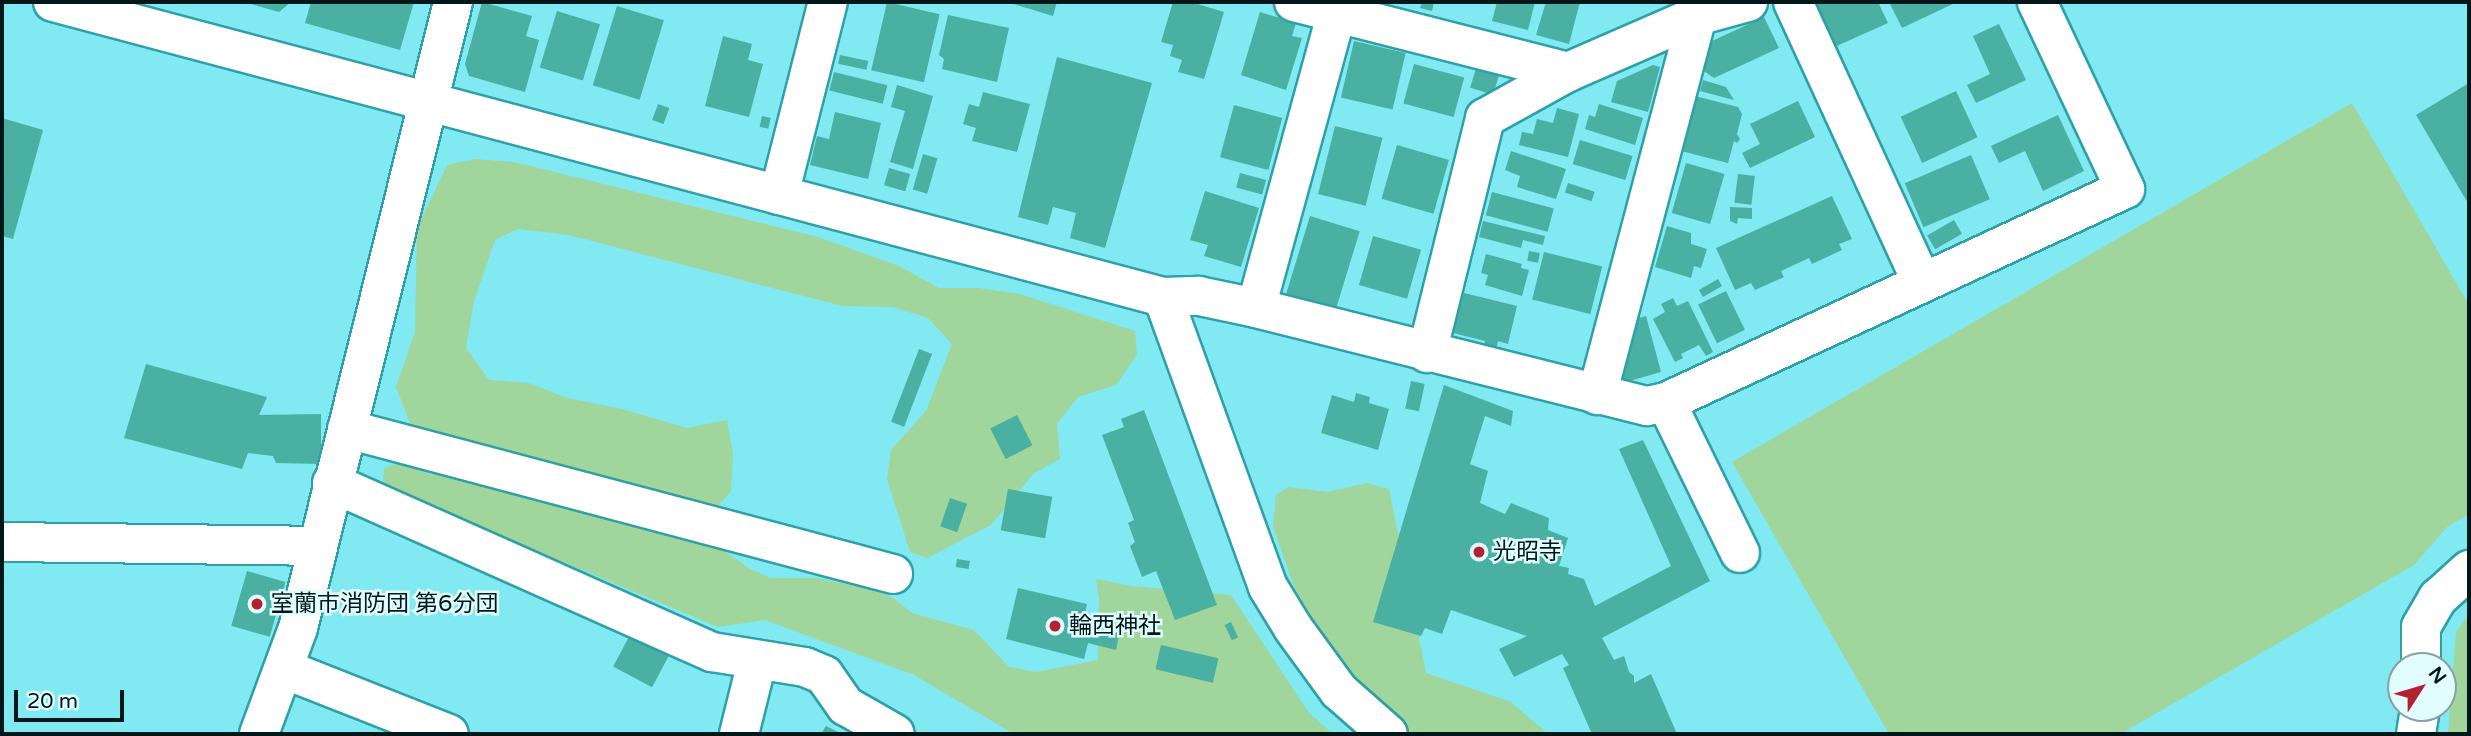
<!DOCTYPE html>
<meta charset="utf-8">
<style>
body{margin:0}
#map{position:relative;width:2471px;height:736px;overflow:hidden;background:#80e9f2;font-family:"Varela Round","Noto Sans JP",sans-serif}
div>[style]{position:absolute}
.green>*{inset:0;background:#a0d59b}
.building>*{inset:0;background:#49b0a2;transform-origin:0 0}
.roads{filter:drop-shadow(2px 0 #2fa0a8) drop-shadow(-2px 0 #2fa0a8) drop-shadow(0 2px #2fa0a8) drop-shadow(0 -2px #2fa0a8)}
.minor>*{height:38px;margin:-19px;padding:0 19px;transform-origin:19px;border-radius:19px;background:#fff}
.dots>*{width:19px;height:19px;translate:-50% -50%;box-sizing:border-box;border:4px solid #e1fdff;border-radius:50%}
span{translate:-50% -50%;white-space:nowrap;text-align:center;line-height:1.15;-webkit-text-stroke:5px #e1fdff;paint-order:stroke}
.poi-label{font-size:23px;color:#021719}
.left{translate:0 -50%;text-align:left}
.frame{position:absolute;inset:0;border:4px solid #021719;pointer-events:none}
.north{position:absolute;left:2387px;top:652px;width:70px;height:70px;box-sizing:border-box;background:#e1fdff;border:2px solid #88a1a3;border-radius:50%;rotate:53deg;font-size:19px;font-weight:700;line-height:28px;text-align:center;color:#021719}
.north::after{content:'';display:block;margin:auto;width:24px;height:32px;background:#b4222f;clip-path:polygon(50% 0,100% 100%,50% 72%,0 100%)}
.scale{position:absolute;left:14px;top:690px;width:110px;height:32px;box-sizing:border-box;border:4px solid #021719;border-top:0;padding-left:9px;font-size:21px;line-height:24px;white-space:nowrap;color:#021719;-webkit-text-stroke:5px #e1fdff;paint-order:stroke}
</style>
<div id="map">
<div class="green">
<i style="clip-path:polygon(2352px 103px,2469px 305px,2469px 514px,2447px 527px,2414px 565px,2120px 734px,1889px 734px,1732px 462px)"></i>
<i style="clip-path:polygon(475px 159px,514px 162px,818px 237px,899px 266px,939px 288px,979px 288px,1020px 294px,1135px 331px,1137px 355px,1116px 385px,1078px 397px,1057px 424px,1060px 459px,1034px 473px,991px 525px,927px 558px,910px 552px,887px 479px,891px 450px,926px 411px,952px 344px,928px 318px,893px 307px,842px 306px,569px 235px,518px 229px,495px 240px,474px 301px,466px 348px,489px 380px,529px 383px,567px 398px,622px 409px,687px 428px,727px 420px,733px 454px,731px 491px,719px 505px,723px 550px,750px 569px,771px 578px,817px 578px,865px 588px,892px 597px,912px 613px,974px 630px,1009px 667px,1036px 672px,1098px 660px,1099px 599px,1096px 579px,1131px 586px,1231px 595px,1309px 713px,1333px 734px,1014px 734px,914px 675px,765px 620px,718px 627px,413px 499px,383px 482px,384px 468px,405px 461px,433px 476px,418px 431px,410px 423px,396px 387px,415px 332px,417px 228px,447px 165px)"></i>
<i style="clip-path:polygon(1367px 483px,1389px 489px,1426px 673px,1511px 702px,1548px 734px,1409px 734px,1324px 642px,1293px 584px,1273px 527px,1276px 495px,1289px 487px,1327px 492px)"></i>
<i style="clip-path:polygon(2469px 615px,2469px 734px,2448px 734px,2456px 632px)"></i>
</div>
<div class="building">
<i style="clip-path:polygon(243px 2px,291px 2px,279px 12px)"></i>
<i style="clip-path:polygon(311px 2px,414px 2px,400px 50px,305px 23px)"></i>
<i style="clip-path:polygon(482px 2px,532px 16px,526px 36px,539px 40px,525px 92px,469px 76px,465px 64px)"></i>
<i style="left:887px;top:2px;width:54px;height:70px;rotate:13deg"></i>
<i style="clip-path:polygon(1007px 2px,1057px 2px,1053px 16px)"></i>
<i style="clip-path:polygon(1173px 2px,1191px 2px,1224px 12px,1204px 79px,1178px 72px,1182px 60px,1170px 56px,1173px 45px,1161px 42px)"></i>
<i style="clip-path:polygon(1422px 2px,1434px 2px,1432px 11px,1420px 8px)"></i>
<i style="clip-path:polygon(1497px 2px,1535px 2px,1528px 30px,1492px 21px)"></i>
<i style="clip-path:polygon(1546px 2px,1580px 2px,1569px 44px,1536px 35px)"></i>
<i style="clip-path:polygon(1818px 2px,1878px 2px,1888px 23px,1830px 49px,1809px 6px)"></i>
<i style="clip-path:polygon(1889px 2px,1957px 2px,1902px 28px)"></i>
<i style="left:617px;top:6px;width:49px;height:83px;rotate:17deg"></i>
<i style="left:557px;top:11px;width:45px;height:59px;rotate:17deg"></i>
<i style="clip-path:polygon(1260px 12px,1296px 23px,1292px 36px,1302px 38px,1286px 90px,1241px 75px)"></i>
<i style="clip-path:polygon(948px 15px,1009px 28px,997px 82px,942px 69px,944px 59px,939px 55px)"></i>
<i style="clip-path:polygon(1764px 17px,1779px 48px,1714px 78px,1704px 71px,1710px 42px)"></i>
<i style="clip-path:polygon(1999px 24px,2026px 80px,1976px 103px,1967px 85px,1990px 74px,1973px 36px)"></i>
<i style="clip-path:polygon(723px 36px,752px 44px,748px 60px,763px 64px,749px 117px,705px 106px)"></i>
<i style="left:1354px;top:41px;width:53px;height:58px;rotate:13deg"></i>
<i style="left:840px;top:55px;width:29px;height:9px;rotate:12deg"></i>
<i style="clip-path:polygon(1057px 57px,1152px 83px,1105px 248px,1070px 238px,1076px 213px,1053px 207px,1048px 225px,1018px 217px)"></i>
<i style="left:1478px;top:62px;width:24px;height:27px;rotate:17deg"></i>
<i style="left:1414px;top:64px;width:52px;height:41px;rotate:15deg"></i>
<i style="clip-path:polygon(1653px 65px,1660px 67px,1648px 112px,1611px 102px,1617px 81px)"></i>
<i style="left:834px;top:72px;width:55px;height:19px;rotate:14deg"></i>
<i style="clip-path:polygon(1703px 80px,1726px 87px,1734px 100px,1700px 91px)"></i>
<i style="clip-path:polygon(2469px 83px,2469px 205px,2416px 115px)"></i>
<i style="clip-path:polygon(897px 85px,933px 96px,913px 169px,890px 162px,905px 111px,891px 107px)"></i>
<i style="left:1956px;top:91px;width:51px;height:61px;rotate:65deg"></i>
<i style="clip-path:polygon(983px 92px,1030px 104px,1017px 152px,972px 141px,976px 128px,963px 124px,969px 104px,979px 107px)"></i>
<i style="clip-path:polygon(1695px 96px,1738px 107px,1742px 114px,1737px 134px,1740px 139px,1737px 143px,1734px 141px,1728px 163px,1681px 151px)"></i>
<i style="clip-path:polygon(1798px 101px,1815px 137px,1750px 168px,1742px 153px,1760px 144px,1750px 124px)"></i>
<i style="left:658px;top:104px;width:12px;height:17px;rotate:20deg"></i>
<i style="clip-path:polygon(1599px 104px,1643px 118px,1635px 145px,1585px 129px,1589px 115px,1595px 117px)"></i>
<i style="left:1234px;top:105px;width:50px;height:54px;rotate:15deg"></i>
<i style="clip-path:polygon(1557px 108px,1579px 114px,1568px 157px,1519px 145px,1522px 132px,1533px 134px,1537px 119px,1553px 123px)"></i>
<i style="clip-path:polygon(835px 112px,881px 123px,868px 179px,810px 165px,817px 136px,829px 139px)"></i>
<i style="clip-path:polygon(2058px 115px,2084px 171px,2043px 191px,2025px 151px,1999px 163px,1991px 146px)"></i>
<i style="left:762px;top:116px;width:9px;height:11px;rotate:13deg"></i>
<i style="clip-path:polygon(2px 118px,43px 130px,13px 239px,2px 236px)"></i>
<i style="left:1335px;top:126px;width:49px;height:70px;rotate:14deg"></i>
<i style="left:1580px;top:140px;width:55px;height:25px;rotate:17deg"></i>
<i style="left:1397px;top:145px;width:54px;height:56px;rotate:16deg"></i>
<i style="clip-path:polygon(1511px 151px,1566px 169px,1556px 199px,1517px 187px,1520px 176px,1505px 170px)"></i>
<i style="left:923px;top:154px;width:15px;height:37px;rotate:16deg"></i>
<i style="left:1971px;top:155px;width:48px;height:72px;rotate:67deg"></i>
<i style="left:1686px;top:163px;width:40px;height:52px;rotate:16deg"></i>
<i style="left:889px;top:168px;width:22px;height:18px;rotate:16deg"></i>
<i style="left:1240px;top:173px;width:27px;height:15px;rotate:15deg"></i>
<i style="left:1738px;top:174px;width:17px;height:29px;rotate:7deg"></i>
<i style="left:1568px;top:183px;width:28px;height:10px;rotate:18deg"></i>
<i style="clip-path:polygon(1205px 191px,1259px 208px,1241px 267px,1204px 256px,1208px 245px,1190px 240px)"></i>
<i style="left:1492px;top:192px;width:64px;height:24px;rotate:15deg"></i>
<i style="clip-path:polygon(1832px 196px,1852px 239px,1839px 244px,1842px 250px,1812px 264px,1809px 258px,1781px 271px,1784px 277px,1755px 290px,1751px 283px,1735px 290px,1716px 248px)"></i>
<i style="clip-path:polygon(1730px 207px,1752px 208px,1752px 219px,1738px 218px,1737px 224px,1730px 221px)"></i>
<i style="left:1310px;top:216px;width:52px;height:84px;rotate:17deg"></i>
<i style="left:1954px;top:220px;width:16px;height:31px;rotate:60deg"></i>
<i style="clip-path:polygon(1483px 221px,1545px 236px,1543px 245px,1523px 240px,1521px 248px,1479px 237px)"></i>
<i style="clip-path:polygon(1667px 226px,1691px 233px,1691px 244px,1707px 249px,1701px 268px,1694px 266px,1691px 278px,1655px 267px)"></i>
<i style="left:1373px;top:236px;width:50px;height:51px;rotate:16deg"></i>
<i style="left:1529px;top:251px;width:11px;height:10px;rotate:10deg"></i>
<i style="left:1544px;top:252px;width:60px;height:49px;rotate:14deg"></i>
<i style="clip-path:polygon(1486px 254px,1522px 264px,1521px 268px,1529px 270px,1522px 296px,1485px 285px,1488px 275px,1481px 273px)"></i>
<i style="left:1718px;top:279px;width:8px;height:22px;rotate:60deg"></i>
<i style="left:1726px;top:291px;width:43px;height:31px;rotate:64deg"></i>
<i style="clip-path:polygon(1464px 293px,1517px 306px,1508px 344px,1498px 341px,1496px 350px,1484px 347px,1485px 341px,1453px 333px)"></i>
<i style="clip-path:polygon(1673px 298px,1677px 306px,1688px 301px,1713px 352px,1706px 356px,1699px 345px,1681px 354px,1683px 358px,1675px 362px,1653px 319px,1665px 312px,1661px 304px)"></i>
<i style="clip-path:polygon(1646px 316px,1661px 372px,1619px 384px,1629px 321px)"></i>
<i style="left:919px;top:349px;width:14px;height:78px;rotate:21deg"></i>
<i style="clip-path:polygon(146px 364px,267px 397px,259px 415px,321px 414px,321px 464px,276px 463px,273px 456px,248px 453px,242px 469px,124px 438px)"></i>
<i style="left:1411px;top:381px;width:14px;height:28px;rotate:12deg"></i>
<i style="clip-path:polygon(1444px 385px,1513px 411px,1511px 426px,1485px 416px,1470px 464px,1488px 471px,1480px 503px,1505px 514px,1511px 503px,1549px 518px,1548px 530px,1568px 538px,1559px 566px,1569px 568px,1568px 574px,1584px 579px,1595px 606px,1671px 566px,1619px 449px,1643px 440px,1710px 581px,1602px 638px,1614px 660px,1624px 656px,1629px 672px,1634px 676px,1634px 683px,1651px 674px,1677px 734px,1592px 734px,1563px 668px,1569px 665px,1562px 654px,1514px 677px,1499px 649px,1527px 636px,1451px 610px,1442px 634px,1425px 628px,1421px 636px,1373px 622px)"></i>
<i style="clip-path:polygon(1356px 393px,1370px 397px,1369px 403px,1389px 409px,1378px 450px,1321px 433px,1332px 395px,1354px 402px)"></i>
<i style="clip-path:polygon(1144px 410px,1217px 605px,1175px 620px,1156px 571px,1142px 577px,1130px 546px,1135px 542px,1128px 523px,1134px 520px,1102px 435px,1124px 427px,1121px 419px)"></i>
<i style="left:1017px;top:415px;width:34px;height:30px;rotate:63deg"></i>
<i style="left:1008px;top:489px;width:45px;height:42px;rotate:10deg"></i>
<i style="left:950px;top:498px;width:18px;height:30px;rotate:19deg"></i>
<i style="left:957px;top:559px;width:13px;height:8px;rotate:9deg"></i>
<i style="left:247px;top:571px;width:40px;height:57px;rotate:16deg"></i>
<i style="clip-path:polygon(1018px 588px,1087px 604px,1083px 621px,1120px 630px,1116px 650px,1088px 643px,1084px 659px,1006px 639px)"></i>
<i style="left:1231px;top:622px;width:17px;height:7px;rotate:65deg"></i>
<i style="left:631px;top:633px;width:44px;height:38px;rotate:28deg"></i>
<i style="left:1161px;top:645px;width:59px;height:25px;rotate:13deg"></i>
<i style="clip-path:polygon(826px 726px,842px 734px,821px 734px)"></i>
</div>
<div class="roads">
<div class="minor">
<i style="left:53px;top:2px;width:1149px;rotate:14.88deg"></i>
<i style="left:1163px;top:297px;width:36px;rotate:-2deg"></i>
<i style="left:1199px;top:296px;width:58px;rotate:11.9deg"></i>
<i style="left:1256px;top:308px;width:403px;rotate:14.1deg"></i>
<i style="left:1647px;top:406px;width:19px;rotate:-12deg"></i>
<i style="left:1666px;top:402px;width:506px;rotate:-24.89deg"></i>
<i style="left:2125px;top:189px;width:207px;rotate:-115.2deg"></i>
<i style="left:1294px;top:2px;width:283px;rotate:14.3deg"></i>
<i style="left:1793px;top:2px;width:308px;rotate:65.3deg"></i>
<i style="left:779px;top:195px;width:199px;rotate:-75.8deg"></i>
<i style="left:1163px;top:297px;width:308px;rotate:70.1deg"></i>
<i style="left:1268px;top:587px;width:48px;rotate:58.6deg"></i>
<i style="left:1293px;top:628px;width:78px;rotate:53.9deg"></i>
<i style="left:1339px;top:691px;width:65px;rotate:41.3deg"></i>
<i style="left:1256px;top:308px;width:307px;rotate:-74.7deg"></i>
<i style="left:1427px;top:353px;width:242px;rotate:-76.1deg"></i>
<i style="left:1485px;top:118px;width:95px;rotate:-29deg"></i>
<i style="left:1568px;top:72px;width:141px;rotate:-23.5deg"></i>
<i style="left:1697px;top:16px;width:53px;rotate:-15.4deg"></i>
<i style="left:1597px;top:395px;width:407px;rotate:-75.2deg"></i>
<i style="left:1666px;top:402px;width:168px;rotate:63.9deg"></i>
<i style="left:347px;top:429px;width:565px;rotate:14.87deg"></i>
<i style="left:332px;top:483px;width:416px;rotate:24deg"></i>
<i style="left:712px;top:652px;width:94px;rotate:9.2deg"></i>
<i style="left:805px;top:667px;width:21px;rotate:23deg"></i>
<i style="left:824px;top:675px;width:38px;rotate:55deg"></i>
<i style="left:846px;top:706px;width:56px;rotate:29.7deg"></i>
<i style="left:2px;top:542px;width:315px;rotate:0.7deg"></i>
<i style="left:2421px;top:666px;width:39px;rotate:-90deg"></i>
<i style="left:2421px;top:627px;width:34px;rotate:-60deg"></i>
<i style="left:2438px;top:598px;width:42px;rotate:-42.1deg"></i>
<i style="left:284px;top:669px;width:177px;rotate:21.5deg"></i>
<i style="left:259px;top:734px;width:113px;rotate:-69.8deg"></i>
<i style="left:298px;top:628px;width:645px;rotate:-76.09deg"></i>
<i style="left:739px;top:734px;width:74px;rotate:-76deg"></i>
<i style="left:2416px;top:734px;width:26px;rotate:-81deg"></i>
</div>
</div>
<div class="dots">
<i style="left:1479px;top:552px;background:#b4222f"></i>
<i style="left:257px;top:604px;background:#b4222f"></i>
<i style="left:1055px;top:626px;background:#b4222f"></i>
</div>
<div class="poi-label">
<span class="left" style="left:1493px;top:552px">光昭寺</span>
<span class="left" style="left:271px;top:604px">室蘭市消防団 第6分団</span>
<span class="left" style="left:1069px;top:626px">輪西神社</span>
</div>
<div class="frame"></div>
<div class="north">N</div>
<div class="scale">20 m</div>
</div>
